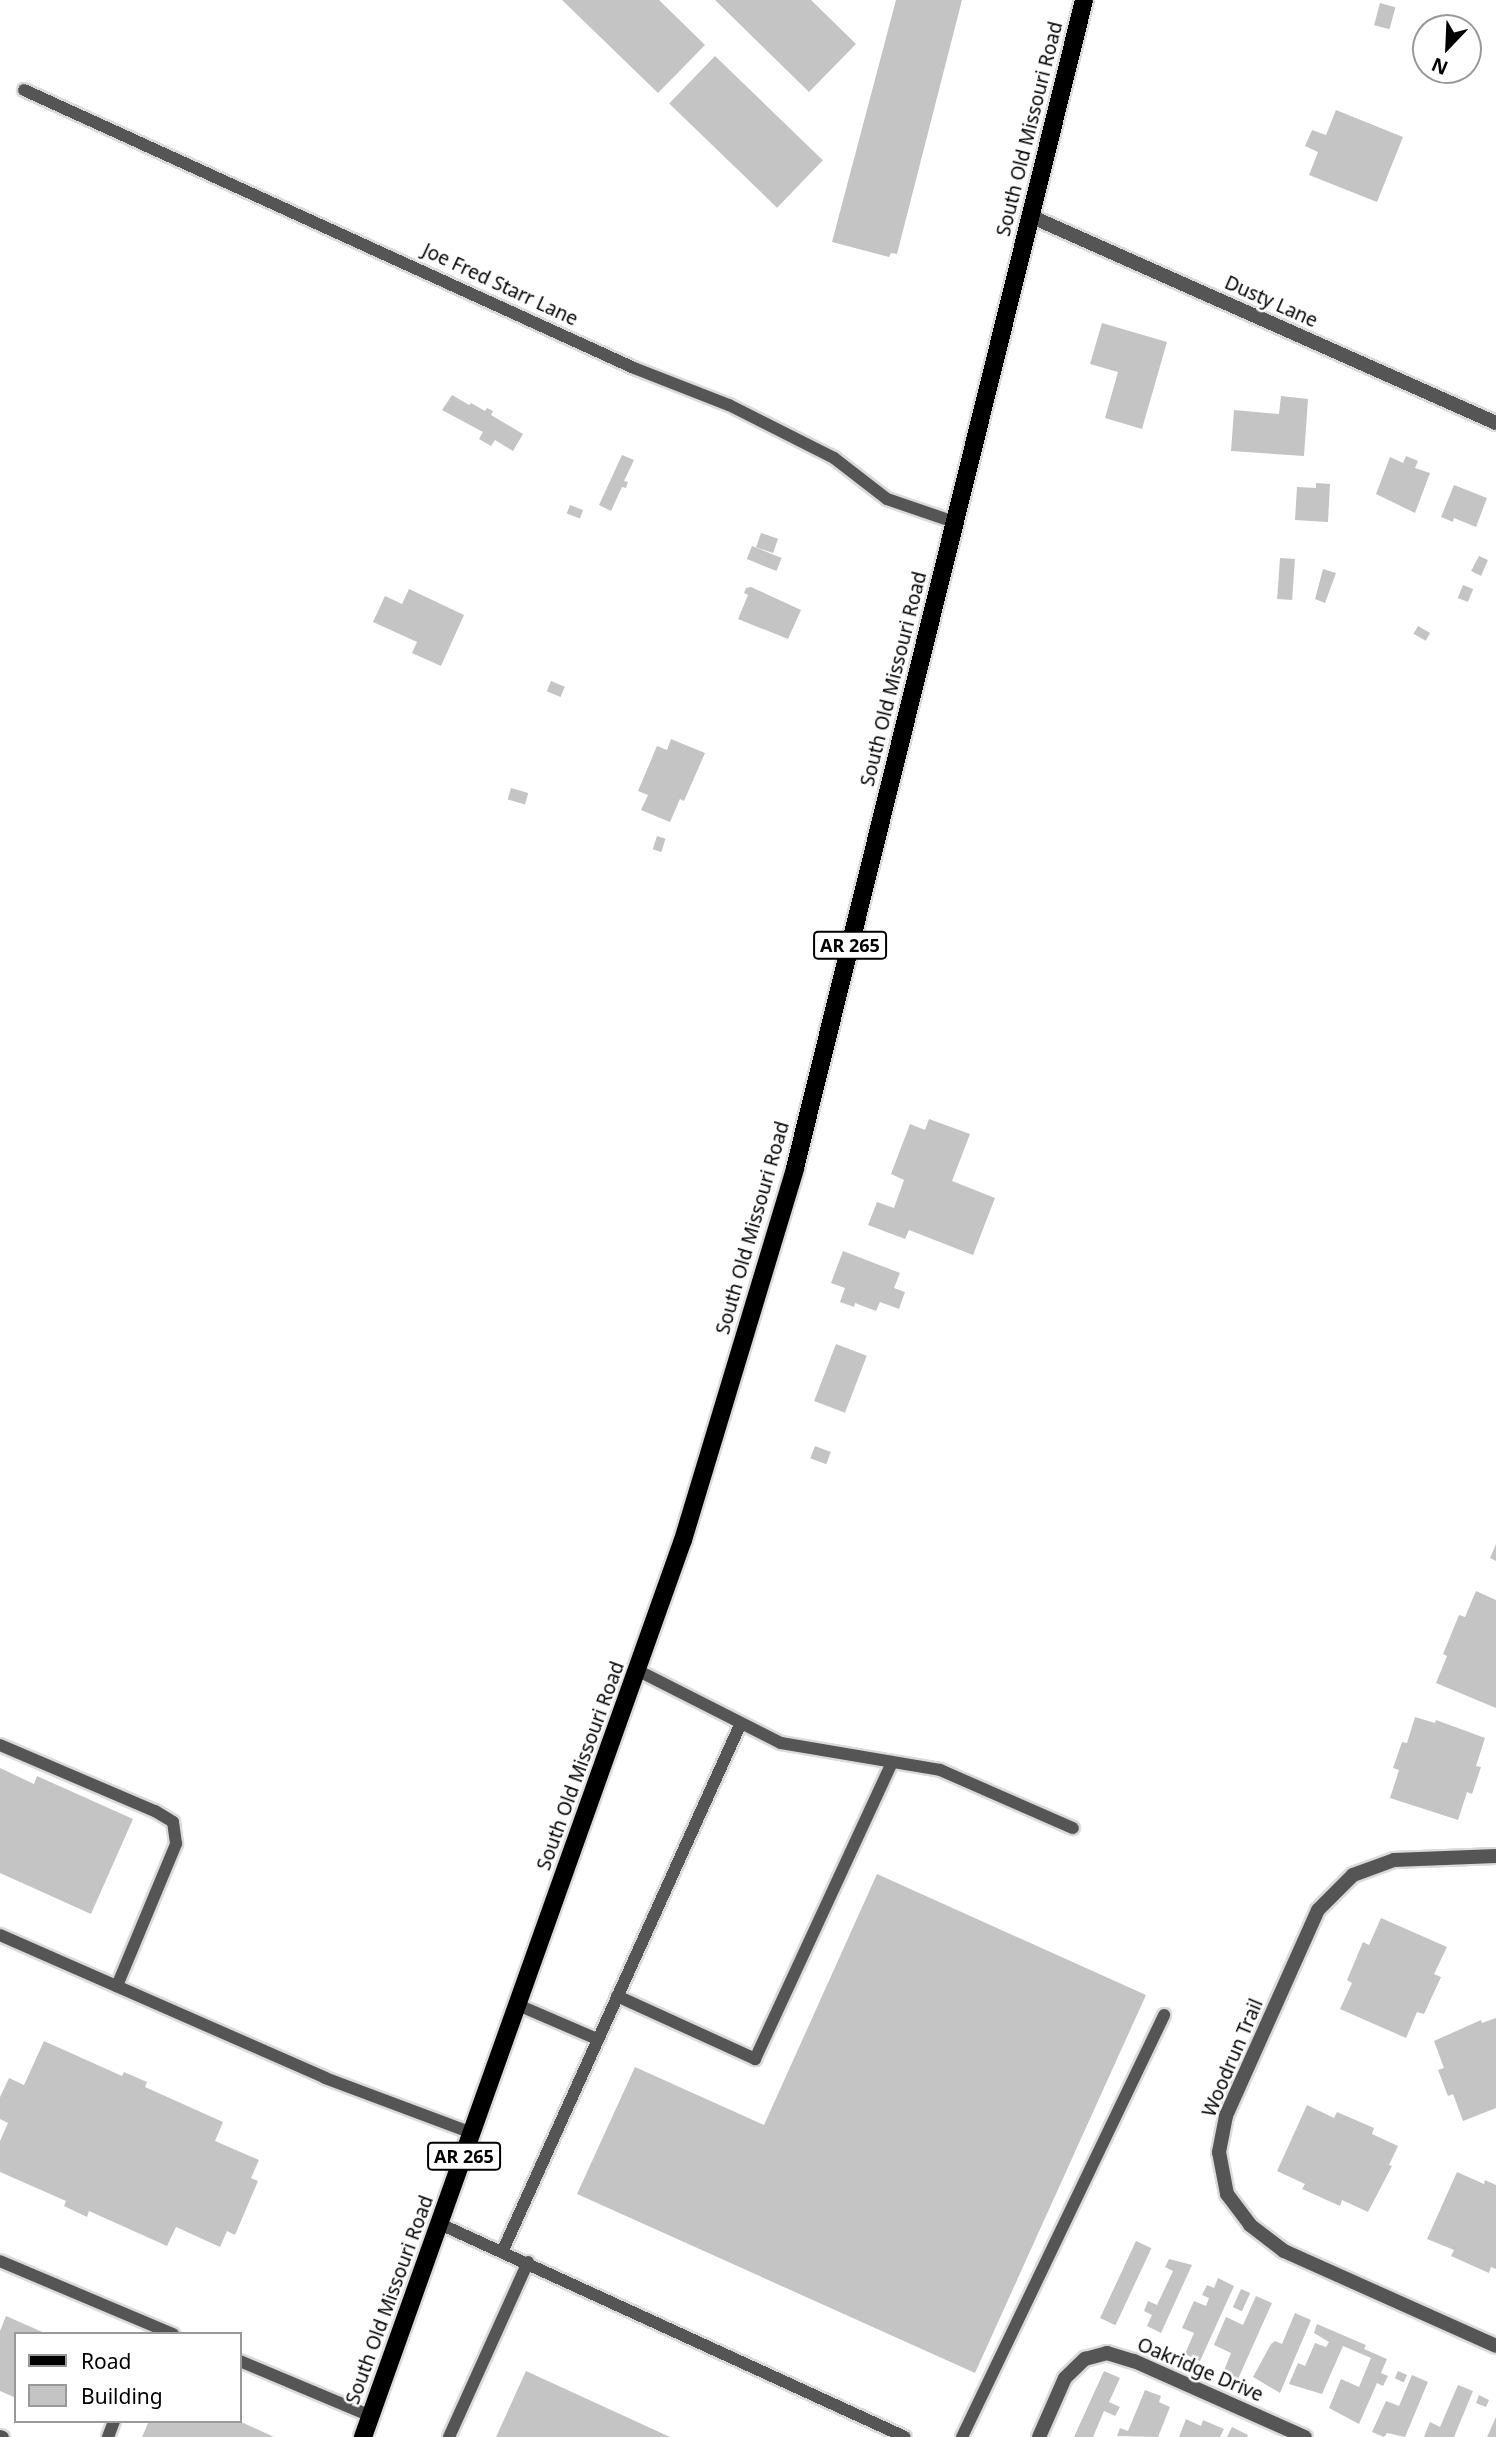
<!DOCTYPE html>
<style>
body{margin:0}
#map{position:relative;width:1496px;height:2437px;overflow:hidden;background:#fff;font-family:"Noto Sans",sans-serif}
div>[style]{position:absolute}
.building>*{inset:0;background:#c4c4c4;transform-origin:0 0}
.roads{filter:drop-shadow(2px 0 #dbdbdb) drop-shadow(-2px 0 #dbdbdb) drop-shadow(0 2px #dbdbdb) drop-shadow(0 -2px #dbdbdb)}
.service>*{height:12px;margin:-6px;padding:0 6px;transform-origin:6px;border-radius:6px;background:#555}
.minor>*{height:14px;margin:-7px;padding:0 7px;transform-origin:7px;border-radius:7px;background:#555}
.primary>*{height:18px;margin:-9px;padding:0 9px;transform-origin:9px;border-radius:9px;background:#000}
span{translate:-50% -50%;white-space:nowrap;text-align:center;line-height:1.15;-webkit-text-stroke:5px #fff;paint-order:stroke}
.shield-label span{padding:2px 5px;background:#fff;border:2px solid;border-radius:5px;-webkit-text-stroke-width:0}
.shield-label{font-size:18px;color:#000;font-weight:700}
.street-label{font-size:19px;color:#000}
.legend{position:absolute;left:14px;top:2332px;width:228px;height:91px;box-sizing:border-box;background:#fff;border:2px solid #999;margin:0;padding:9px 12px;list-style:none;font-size:21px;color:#000}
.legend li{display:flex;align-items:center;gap:14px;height:35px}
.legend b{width:35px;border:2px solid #999}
.north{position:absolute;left:1412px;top:14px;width:70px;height:70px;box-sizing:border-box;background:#fff;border:2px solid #999;border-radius:50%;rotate:203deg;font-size:19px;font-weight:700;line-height:28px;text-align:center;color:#000}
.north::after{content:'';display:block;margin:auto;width:24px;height:32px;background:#000;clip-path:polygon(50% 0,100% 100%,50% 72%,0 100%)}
</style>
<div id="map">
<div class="building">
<i style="clip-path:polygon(562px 0,659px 0,705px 45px,658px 93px)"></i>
<i style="clip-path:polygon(715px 0,811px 0,856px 44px,809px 92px)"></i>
<i style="clip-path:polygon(896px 0,962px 0,897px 254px,891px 253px,889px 257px,832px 242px)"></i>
<i style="left:1380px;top:3px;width:16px;height:23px;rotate:15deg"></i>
<i style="left:715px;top:56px;width:150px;height:66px;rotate:44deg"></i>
<i style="clip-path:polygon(1336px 110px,1403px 137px,1377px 202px,1309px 175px,1318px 152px,1305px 146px,1312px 130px,1326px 135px)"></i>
<i style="clip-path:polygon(1102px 323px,1167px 342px,1142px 429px,1105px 418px,1118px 372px,1090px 364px)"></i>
<i style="clip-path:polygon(452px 395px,469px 405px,471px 403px,485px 411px,487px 408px,493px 411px,491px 415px,523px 434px,513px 451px,495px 440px,491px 446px,479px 439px,483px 432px,442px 410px)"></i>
<i style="clip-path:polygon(1281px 396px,1308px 399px,1304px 456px,1231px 451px,1234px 410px,1279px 414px)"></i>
<i style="clip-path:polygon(622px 455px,634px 460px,624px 481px,628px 482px,626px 488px,622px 487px,611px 511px,599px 505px)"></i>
<i style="clip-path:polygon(1406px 456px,1418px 461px,1415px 468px,1430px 473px,1415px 513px,1376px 494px,1390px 457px,1403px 463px)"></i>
<i style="clip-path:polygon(1316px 483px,1330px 484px,1328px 522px,1295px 520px,1297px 487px,1316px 488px)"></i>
<i style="clip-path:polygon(1454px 485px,1487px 498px,1476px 527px,1454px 518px,1453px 522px,1441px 517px)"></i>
<i style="left:570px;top:505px;width:14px;height:9px;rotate:21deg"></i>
<i style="left:761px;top:533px;width:18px;height:15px;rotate:19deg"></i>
<i style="left:752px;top:546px;width:32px;height:14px;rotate:22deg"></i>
<i style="clip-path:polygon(1479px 556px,1488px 560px,1481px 576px,1471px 571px)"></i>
<i style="left:1280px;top:558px;width:15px;height:41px;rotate:4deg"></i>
<i style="clip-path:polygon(1323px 569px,1336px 573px,1325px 603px,1315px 599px)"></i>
<i style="left:1463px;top:585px;width:11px;height:14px;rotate:22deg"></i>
<i style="clip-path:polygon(751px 587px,801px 610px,788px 639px,738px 619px,748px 595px,744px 593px,746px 588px)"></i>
<i style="clip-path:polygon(409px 589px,464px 615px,441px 666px,412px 653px,417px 642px,373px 622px,385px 596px,402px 604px)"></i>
<i style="left:1418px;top:626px;width:14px;height:9px;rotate:30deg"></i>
<i style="left:551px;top:681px;width:15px;height:11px;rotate:23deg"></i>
<i style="clip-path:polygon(671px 739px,705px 753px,684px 801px,680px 799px,670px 822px,641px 810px,648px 795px,638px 791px,657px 746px,667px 750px)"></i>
<i style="left:511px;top:788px;width:18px;height:12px;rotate:16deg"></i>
<i style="left:657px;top:836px;width:9px;height:14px;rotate:18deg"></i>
<i style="clip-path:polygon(929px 1119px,970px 1134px,952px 1181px,995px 1198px,973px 1255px,909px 1230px,905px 1239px,868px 1225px,877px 1202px,894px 1208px,904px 1180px,891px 1174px,910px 1124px,925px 1130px)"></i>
<i style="clip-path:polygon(843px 1251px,900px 1273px,894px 1288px,905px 1292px,899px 1309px,880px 1302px,876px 1311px,855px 1303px,854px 1307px,840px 1302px,845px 1288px,831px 1283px)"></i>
<i style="left:836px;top:1344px;width:33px;height:61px;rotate:21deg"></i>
<i style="left:815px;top:1446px;width:17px;height:13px;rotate:21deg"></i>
<i style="clip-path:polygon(1496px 1544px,1496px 1561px,1490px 1558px)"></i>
<i style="clip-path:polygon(1476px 1591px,1496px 1600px,1496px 1708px,1436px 1683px,1447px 1656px,1443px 1654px,1459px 1615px,1465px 1617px)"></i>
<i style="clip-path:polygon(1415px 1717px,1435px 1723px,1436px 1720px,1485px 1738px,1476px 1766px,1481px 1767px,1472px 1794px,1467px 1792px,1458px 1820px,1390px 1798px,1399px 1770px,1393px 1768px,1402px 1742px,1407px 1743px)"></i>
<i style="clip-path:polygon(0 1768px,34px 1784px,37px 1776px,133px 1819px,91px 1914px,0 1873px)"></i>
<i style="clip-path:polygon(877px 1874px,1146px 1995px,975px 2373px,577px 2194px,635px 2067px,764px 2125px)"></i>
<i style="clip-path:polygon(1381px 1918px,1447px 1947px,1434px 1974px,1441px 1977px,1424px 2014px,1417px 2012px,1406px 2038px,1340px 2009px,1352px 1983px,1347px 1980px,1363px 1942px,1369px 1945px)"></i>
<i style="clip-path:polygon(1496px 2018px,1496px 2108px,1463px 2121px,1453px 2094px,1448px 2096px,1438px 2070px,1444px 2068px,1434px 2041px,1481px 2020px,1482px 2023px)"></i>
<i style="clip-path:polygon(44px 2041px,122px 2076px,124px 2072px,147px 2082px,145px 2087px,223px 2122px,215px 2141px,259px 2160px,251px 2178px,258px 2181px,235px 2235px,227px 2231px,220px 2247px,176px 2227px,167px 2246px,89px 2211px,87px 2217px,64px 2206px,66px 2201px,0 2172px,0 2141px,8px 2123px,0 2119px,0 2097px,9px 2078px,24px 2085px)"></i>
<i style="clip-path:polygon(1307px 2105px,1334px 2118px,1337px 2112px,1374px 2128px,1372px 2134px,1398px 2146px,1389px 2165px,1392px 2166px,1368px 2212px,1342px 2200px,1340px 2206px,1302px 2189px,1305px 2184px,1277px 2171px)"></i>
<i style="clip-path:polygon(1457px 2172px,1484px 2184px,1485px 2180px,1496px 2185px,1496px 2269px,1491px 2267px,1489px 2273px,1451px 2256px,1454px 2250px,1427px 2239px)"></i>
<i style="left:1136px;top:2241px;width:17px;height:85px;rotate:25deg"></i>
<i style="clip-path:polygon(1169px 2259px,1192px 2265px,1161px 2333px,1147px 2326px,1152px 2315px,1144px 2311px,1148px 2301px,1157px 2305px,1173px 2271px,1165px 2267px)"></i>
<i style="clip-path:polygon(1218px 2278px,1234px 2286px,1200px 2361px,1185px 2354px,1194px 2333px,1182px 2328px,1194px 2301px,1206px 2306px,1209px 2298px,1202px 2295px,1207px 2285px,1214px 2288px)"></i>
<i style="left:1241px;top:2289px;width:10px;height:20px;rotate:24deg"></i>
<i style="clip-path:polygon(1256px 2296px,1272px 2303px,1238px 2379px,1223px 2373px,1231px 2353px,1214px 2345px,1226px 2317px,1243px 2325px)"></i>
<i style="clip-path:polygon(1295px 2313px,1311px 2320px,1280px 2393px,1253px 2377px,1271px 2344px,1275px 2341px,1282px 2344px)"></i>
<i style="clip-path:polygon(6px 2316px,47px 2334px,16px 2334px,16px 2398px,0 2391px,0 2331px)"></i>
<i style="clip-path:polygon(1317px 2324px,1366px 2345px,1364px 2349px,1387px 2359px,1381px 2373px,1388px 2376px,1383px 2386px,1377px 2383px,1359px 2424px,1329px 2408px,1341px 2379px,1359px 2387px,1371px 2358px,1343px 2346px,1322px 2394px,1289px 2384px,1298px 2363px,1305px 2366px,1315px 2343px,1326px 2347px,1329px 2342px,1314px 2333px)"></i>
<i style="clip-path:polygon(526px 2371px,670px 2437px,496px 2437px)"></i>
<i style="clip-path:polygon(1104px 2371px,1120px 2378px,1109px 2402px,1120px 2407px,1115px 2416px,1104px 2411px,1093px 2437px,1074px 2437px)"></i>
<i style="left:1398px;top:2371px;width:10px;height:8px;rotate:24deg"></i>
<i style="clip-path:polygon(1412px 2375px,1428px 2382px,1405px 2437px,1387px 2433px,1384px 2437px,1372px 2432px,1386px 2401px,1399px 2406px)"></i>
<i style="clip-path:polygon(1458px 2385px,1473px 2391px,1454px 2437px,1424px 2437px,1430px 2422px,1440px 2427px)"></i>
<i style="clip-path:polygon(1145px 2390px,1161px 2396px,1159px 2402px,1170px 2407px,1158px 2437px,1117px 2436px,1120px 2428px,1128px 2431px)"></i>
<i style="clip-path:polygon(1479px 2395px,1489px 2400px,1486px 2407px,1476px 2403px)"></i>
<i style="clip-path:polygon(1496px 2417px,1496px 2437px,1487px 2437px)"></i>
<i style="clip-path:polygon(1186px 2419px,1201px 2426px,1203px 2420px,1224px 2429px,1220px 2437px,1179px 2437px)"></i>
<i style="clip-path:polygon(149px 2421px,239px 2421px,274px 2437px,142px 2437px)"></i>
<i style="clip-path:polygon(1232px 2427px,1248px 2435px,1247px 2437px,1227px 2437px)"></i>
</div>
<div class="roads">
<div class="service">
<i style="left:24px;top:90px;width:670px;rotate:24.5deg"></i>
<i style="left:634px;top:368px;width:102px;rotate:21.3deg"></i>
<i style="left:729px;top:405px;width:118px;rotate:26.8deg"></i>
<i style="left:834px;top:458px;width:67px;rotate:37.7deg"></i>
<i style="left:887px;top:499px;width:71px;rotate:18.9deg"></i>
<i style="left:637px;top:1670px;width:161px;rotate:26.9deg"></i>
<i style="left:781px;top:1743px;width:161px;rotate:9.6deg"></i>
<i style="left:940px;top:1770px;width:145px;rotate:23.6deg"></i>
<i style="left:0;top:1745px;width:168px;rotate:23.1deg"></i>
<i style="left:155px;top:1811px;width:21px;rotate:31deg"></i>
<i style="left:173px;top:1822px;width:22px;rotate:82deg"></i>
<i style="left:176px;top:1844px;width:154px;rotate:112.6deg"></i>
<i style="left:0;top:1935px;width:355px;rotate:23.7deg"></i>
<i style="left:325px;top:2078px;width:157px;rotate:20.5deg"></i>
<i style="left:617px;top:1996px;width:152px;rotate:24.5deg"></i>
<i style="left:755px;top:2059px;width:327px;rotate:-65.2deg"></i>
<i style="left:518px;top:2005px;width:86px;rotate:23.3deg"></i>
<i style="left:440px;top:2224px;width:511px;rotate:24.61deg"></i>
<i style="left:503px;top:2250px;width:578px;rotate:-65.7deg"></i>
<i style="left:0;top:2261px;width:188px;rotate:22.9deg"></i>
<i style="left:240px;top:2361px;width:142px;rotate:22.8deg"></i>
<i style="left:0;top:2436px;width:3px;rotate:18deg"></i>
<i style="left:108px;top:2437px;width:17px;rotate:-69deg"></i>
<i style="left:449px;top:2437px;width:192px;rotate:-65.7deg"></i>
<i style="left:962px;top:2437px;width:468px;rotate:-64.4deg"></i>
</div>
<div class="minor">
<i style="left:1030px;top:216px;width:510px;rotate:23.95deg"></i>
<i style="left:1496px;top:1856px;width:102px;rotate:177.8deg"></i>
<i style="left:1394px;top:1860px;width:44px;rotate:159.9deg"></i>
<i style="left:1353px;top:1875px;width:49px;rotate:135deg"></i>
<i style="left:1318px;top:1910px;width:226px;rotate:114.1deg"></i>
<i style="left:1226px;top:2116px;width:37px;rotate:101deg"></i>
<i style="left:1219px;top:2152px;width:43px;rotate:79.2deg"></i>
<i style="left:1227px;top:2194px;width:39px;rotate:53deg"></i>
<i style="left:1250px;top:2225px;width:43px;rotate:37.4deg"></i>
<i style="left:1284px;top:2251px;width:232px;rotate:24.1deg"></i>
<i style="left:1039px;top:2437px;width:64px;rotate:-66.2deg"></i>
<i style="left:1065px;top:2378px;width:28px;rotate:-44deg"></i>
<i style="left:1085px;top:2359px;width:23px;rotate:-15deg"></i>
<i style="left:1107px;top:2353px;width:28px;rotate:17deg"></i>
<i style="left:1134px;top:2361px;width:187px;rotate:24deg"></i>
</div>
<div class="primary">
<i style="left:363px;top:2437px;width:952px;rotate:-70.37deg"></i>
<i style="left:683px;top:1540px;width:388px;rotate:-73.2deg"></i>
<i style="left:795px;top:1168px;width:1203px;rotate:-76.1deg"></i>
</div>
</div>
<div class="shield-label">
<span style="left:850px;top:945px">AR 265</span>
<span style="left:464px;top:2156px">AR 265</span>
</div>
<div class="street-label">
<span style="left:1030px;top:129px;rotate:-76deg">South Old Missouri Road</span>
<span style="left:500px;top:285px;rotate:25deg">Joe Fred Starr Lane</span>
<span style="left:1271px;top:302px;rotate:24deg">Dusty Lane</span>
<span style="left:894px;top:679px;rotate:-76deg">South Old Missouri Road</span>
<span style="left:753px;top:1228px;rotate:-74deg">South Old Missouri Road</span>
<span style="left:581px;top:1766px;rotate:-70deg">South Old Missouri Road</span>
<span style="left:1233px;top:2058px;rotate:-67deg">Woodrun Trail</span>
<span style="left:390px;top:2300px;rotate:-70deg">South Old Missouri Road</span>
<span style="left:1200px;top:2370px;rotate:23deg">Oakridge Drive</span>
</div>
<ul class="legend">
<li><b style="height:9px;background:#000"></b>Road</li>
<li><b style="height:19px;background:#c4c4c4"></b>Building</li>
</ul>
<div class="north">N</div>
</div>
